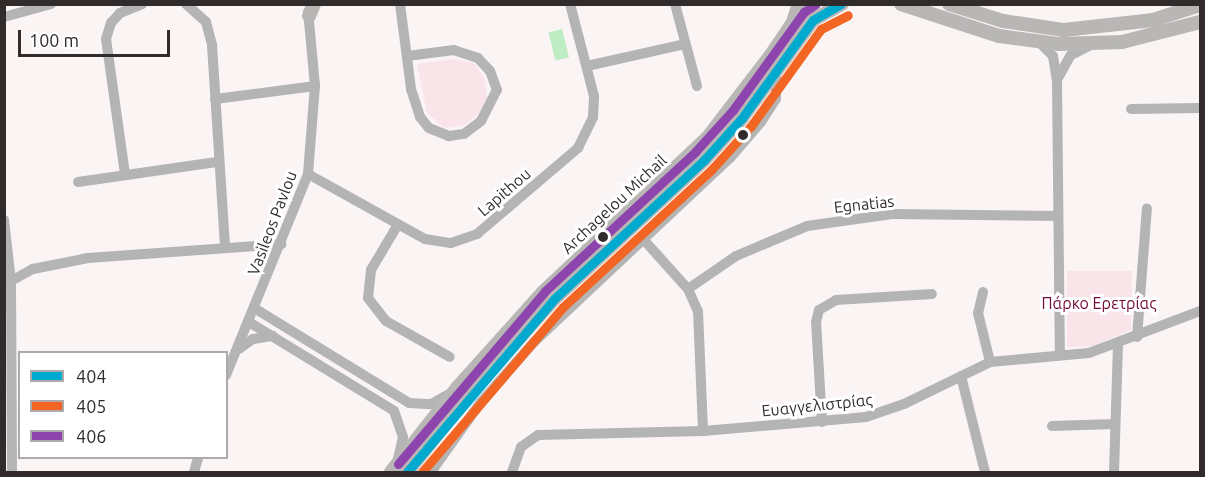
<!DOCTYPE html>
<meta charset="utf-8">
<style>
body{margin:0}
#map{position:relative;width:1205px;height:477px;overflow:hidden;background:#fbf4f5;font-family:Ubuntu,sans-serif}
div>[style]{position:absolute}
.green>*{inset:0;background:#f8e4e9}
.water>*{inset:0;background:#beecc3;transform-origin:0 0}
.minor>*{height:10px;margin:-5px;padding:0 5px;transform-origin:5px;border-radius:5px;background:#b4b4b4}
.major>*{height:14px;margin:-7px;padding:0 7px;transform-origin:7px;border-radius:7px;background:#b8b7b5}
.bus-1>*{height:9px;margin:-4.5px;padding:0 4.5px;transform-origin:4.5px;border-radius:4.5px;background:#00a9ce}
.bus-2>*{height:9px;margin:-4.5px;padding:0 4.5px;transform-origin:4.5px;border-radius:4.5px;background:#f26522}
.bus-3>*{height:9px;margin:-4.5px;padding:0 4.5px;transform-origin:4.5px;border-radius:4.5px;background:#8e44ad}
.dots>*{width:16px;height:16px;translate:-50% -50%;box-sizing:border-box;border:3px solid #fff;border-radius:50%}
span{translate:-50% -50%;white-space:nowrap;text-align:center;line-height:1.15;-webkit-text-stroke:6px #fff;paint-order:stroke}
.street-label{font-size:16px;color:#312b2c}
.park-label{font-size:16px;color:#720c3a}
.frame{position:absolute;inset:0;border:6px solid #312b2c;pointer-events:none}
.legend{position:absolute;left:18px;top:351px;width:210px;height:108px;box-sizing:border-box;background:#fff;border:2px solid #adaaab;margin:0;padding:8px 10px;list-style:none;font-size:18px;color:#312b2c}
.legend li{display:flex;align-items:center;gap:12px;height:30px}
.legend b{width:30px;border:2px solid #adaaab}
.scale{position:absolute;left:18px;top:30px;width:152px;height:27px;box-sizing:border-box;border:3px solid #312b2c;border-top:0;padding-left:8px;font-size:18px;line-height:21px;white-space:nowrap;color:#312b2c;-webkit-text-stroke:4px #fff;paint-order:stroke}
</style>
<div id="map">
<div class="green">
<i style="clip-path:polygon(452px 59px,474px 63px,484px 77px,487px 97px,480px 112px,465px 125px,444px 128px,427px 113px,417px 64px)"></i>
<i style="clip-path:polygon(1067px 271px,1132px 271px,1131px 330px,1092px 346px,1067px 347px)"></i>
</div>
<div class="water">
<i style="left:562px;top:29px;width:29px;height:14px;rotate:76deg"></i>
</div>
<div class="minor">
<i style="left:186px;top:4px;width:27px;rotate:42deg"></i>
<i style="left:206px;top:22px;width:24px;rotate:75deg"></i>
<i style="left:212px;top:45px;width:203px;rotate:86.3deg"></i>
<i style="left:400px;top:4px;width:86px;rotate:82.6deg"></i>
<i style="left:411px;top:89px;width:29px;rotate:72deg"></i>
<i style="left:420px;top:117px;width:14px;rotate:51deg"></i>
<i style="left:429px;top:128px;width:22px;rotate:22deg"></i>
<i style="left:449px;top:136px;width:15px;rotate:-8deg"></i>
<i style="left:464px;top:134px;width:21px;rotate:-37deg"></i>
<i style="left:481px;top:121px;width:35px;rotate:-63deg"></i>
<i style="left:497px;top:90px;width:20px;rotate:-110deg"></i>
<i style="left:490px;top:71px;width:18px;rotate:-133deg"></i>
<i style="left:478px;top:58px;width:25px;rotate:-162deg"></i>
<i style="left:454px;top:50px;width:47px;rotate:172.7deg"></i>
<i style="left:675px;top:4px;width:85px;rotate:75deg"></i>
<i style="left:4px;top:17px;width:49px;rotate:-15.5deg"></i>
<i style="left:1040px;top:43px;width:18px;rotate:45deg"></i>
<i style="left:1053px;top:56px;width:25px;rotate:81deg"></i>
<i style="left:1057px;top:81px;width:273px;rotate:89.4deg"></i>
<i style="left:587px;top:66px;width:100px;rotate:-12.7deg"></i>
<i style="left:1058px;top:78px;width:26px;rotate:-61deg"></i>
<i style="left:1071px;top:55px;width:20px;rotate:-27deg"></i>
<i style="left:215px;top:99px;width:101px;rotate:-7.4deg"></i>
<i style="left:1131px;top:109px;width:69px;rotate:-0.8deg"></i>
<i style="left:125px;top:174px;width:136px;rotate:-98deg"></i>
<i style="left:106px;top:39px;width:17px;rotate:-73deg"></i>
<i style="left:111px;top:23px;width:13px;rotate:-48deg"></i>
<i style="left:120px;top:13px;width:24px;rotate:-22deg"></i>
<i style="left:308px;top:174px;width:134px;rotate:29.1deg"></i>
<i style="left:425px;top:239px;width:26px;rotate:9deg"></i>
<i style="left:451px;top:243px;width:28px;rotate:-19deg"></i>
<i style="left:477px;top:234px;width:133px;rotate:-40.4deg"></i>
<i style="left:578px;top:148px;width:34px;rotate:-64deg"></i>
<i style="left:593px;top:117px;width:21px;rotate:-87deg"></i>
<i style="left:594px;top:96px;width:95px;rotate:-104.6deg"></i>
<i style="left:78px;top:182px;width:140px;rotate:-8.2deg"></i>
<i style="left:4px;top:220px;width:61px;rotate:83.5deg"></i>
<i style="left:11px;top:281px;width:191px;rotate:89.7deg"></i>
<i style="left:397px;top:226px;width:51px;rotate:120.6deg"></i>
<i style="left:371px;top:270px;width:28px;rotate:96deg"></i>
<i style="left:368px;top:298px;width:29px;rotate:52deg"></i>
<i style="left:386px;top:321px;width:73px;rotate:29.4deg"></i>
<i style="left:643px;top:239px;width:67px;rotate:48deg"></i>
<i style="left:688px;top:289px;width:24px;rotate:66deg"></i>
<i style="left:698px;top:311px;width:120px;rotate:87.6deg"></i>
<i style="left:11px;top:281px;width:25px;rotate:-29deg"></i>
<i style="left:33px;top:269px;width:56px;rotate:-11.3deg"></i>
<i style="left:88px;top:258px;width:194px;rotate:-4.1deg"></i>
<i style="left:688px;top:289px;width:58px;rotate:-34.5deg"></i>
<i style="left:736px;top:256px;width:77px;rotate:-22.9deg"></i>
<i style="left:807px;top:226px;width:86px;rotate:-8deg"></i>
<i style="left:892px;top:214px;width:166px;rotate:0.7deg"></i>
<i style="left:983px;top:292px;width:22px;rotate:103deg"></i>
<i style="left:978px;top:313px;width:50px;rotate:76.2deg"></i>
<i style="left:254px;top:308px;width:182px;rotate:31.5deg"></i>
<i style="left:409px;top:403px;width:22px;rotate:3deg"></i>
<i style="left:431px;top:404px;width:21px;rotate:-29deg"></i>
<i style="left:249px;top:322px;width:170px;rotate:31.5deg"></i>
<i style="left:394px;top:411px;width:28px;rotate:71deg"></i>
<i style="left:403px;top:437px;width:26px;rotate:103deg"></i>
<i style="left:1137px;top:337px;width:129px;rotate:-85.6deg"></i>
<i style="left:239px;top:349px;width:17px;rotate:-36deg"></i>
<i style="left:253px;top:339px;width:20px;rotate:-9deg"></i>
<i style="left:226px;top:375px;width:217px;rotate:-67.8deg"></i>
<i style="left:308px;top:174px;width:88px;rotate:-85.5deg"></i>
<i style="left:315px;top:86px;width:75px;rotate:-95.3deg"></i>
<i style="left:961px;top:376px;width:99px;rotate:76deg"></i>
<i style="left:822px;top:422px;width:100px;rotate:-93.4deg"></i>
<i style="left:816px;top:322px;width:12px;rotate:-76deg"></i>
<i style="left:819px;top:310px;width:20px;rotate:-30deg"></i>
<i style="left:836px;top:300px;width:96px;rotate:-3.6deg"></i>
<i style="left:1052px;top:426px;width:63px;rotate:-1.8deg"></i>
<i style="left:194px;top:472px;width:15px;rotate:-74deg"></i>
<i style="left:431px;top:472px;width:86px;rotate:-54.5deg"></i>
<i style="left:481px;top:402px;width:81px;rotate:-48.5deg"></i>
<i style="left:535px;top:341px;width:269px;rotate:-43.2deg"></i>
<i style="left:731px;top:157px;width:46px;rotate:-49.4deg"></i>
<i style="left:761px;top:122px;width:27px;rotate:-57deg"></i>
<i style="left:776px;top:99px;width:27px;rotate:-90deg"></i>
<i style="left:512px;top:472px;width:27px;rotate:-70deg"></i>
<i style="left:521px;top:447px;width:21px;rotate:-35deg"></i>
<i style="left:538px;top:435px;width:165px;rotate:-1.4deg"></i>
<i style="left:703px;top:431px;width:164px;rotate:-4.9deg"></i>
<i style="left:866px;top:417px;width:40px;rotate:-18.9deg"></i>
<i style="left:904px;top:404px;width:96px;rotate:-26deg"></i>
<i style="left:990px;top:362px;width:99px;rotate:-5.2deg"></i>
<i style="left:1089px;top:353px;width:119px;rotate:-20.7deg"></i>
<i style="left:1114px;top:472px;width:127px;rotate:-88.2deg"></i>
</div>
<div class="major">
<i style="left:901px;top:4px;width:103px;rotate:18.1deg"></i>
<i style="left:999px;top:36px;width:61px;rotate:7.6deg"></i>
<i style="left:1059px;top:44px;width:63px;rotate:-1.8deg"></i>
<i style="left:1122px;top:42px;width:81px;rotate:-14.4deg"></i>
<i style="left:949px;top:4px;width:57px;rotate:17.5deg"></i>
<i style="left:1003px;top:21px;width:62px;rotate:8.4deg"></i>
<i style="left:1064px;top:30px;width:90px;rotate:-6.4deg"></i>
<i style="left:1153px;top:20px;width:49px;rotate:-17.7deg"></i>
<i style="left:309px;top:16px;width:13px;rotate:-67deg"></i>
<i style="left:391px;top:472px;width:107px;rotate:-51.8deg"></i>
<i style="left:457px;top:388px;width:129px;rotate:-48.1deg"></i>
<i style="left:543px;top:292px;width:226px;rotate:-43.2deg"></i>
<i style="left:708px;top:137px;width:103px;rotate:-52.5deg"></i>
<i style="left:771px;top:55px;width:40px;rotate:-56deg"></i>
<i style="left:793px;top:22px;width:19px;rotate:-72deg"></i>
<i style="left:407px;top:472px;width:99px;rotate:-51.2deg"></i>
<i style="left:469px;top:395px;width:128px;rotate:-48.5deg"></i>
<i style="left:554px;top:299px;width:205px;rotate:-42.8deg"></i>
<i style="left:704px;top:160px;width:57px;rotate:-47.9deg"></i>
<i style="left:742px;top:118px;width:121px;rotate:-54.1deg"></i>
<i style="left:813px;top:20px;width:33px;rotate:-29deg"></i>
</div>
<div class="bus-1">
<i style="left:407px;top:472px;width:227px;rotate:-49.6deg"></i>
<i style="left:554px;top:299px;width:205px;rotate:-42.8deg"></i>
<i style="left:704px;top:160px;width:57px;rotate:-47.9deg"></i>
<i style="left:742px;top:118px;width:121px;rotate:-54.1deg"></i>
<i style="left:813px;top:20px;width:32px;rotate:-30deg"></i>
</div>
<div class="bus-2">
<i style="left:422px;top:472px;width:217px;rotate:-49.5deg"></i>
<i style="left:563px;top:307px;width:203px;rotate:-42.8deg"></i>
<i style="left:712px;top:169px;width:58px;rotate:-47.8deg"></i>
<i style="left:751px;top:126px;width:120px;rotate:-54.2deg"></i>
<i style="left:821px;top:29px;width:30px;rotate:-27deg"></i>
</div>
<div class="bus-3">
<i style="left:398px;top:464px;width:227px;rotate:-49.6deg"></i>
<i style="left:545px;top:291px;width:205px;rotate:-42.8deg"></i>
<i style="left:695px;top:152px;width:57px;rotate:-47.9deg"></i>
<i style="left:733px;top:110px;width:121px;rotate:-54.1deg"></i>
<i style="left:804px;top:12px;width:14px;rotate:-34deg"></i>
</div>
<div class="dots">
<i style="left:743px;top:135px;background:#312b2c"></i>
<i style="left:603px;top:237px;background:#312b2c"></i>
</div>
<div class="street-label">
<span style="left:504px;top:192px;rotate:-41deg">Lapithou</span>
<span style="left:614px;top:204px;rotate:-43deg">Archagelou Michail</span>
<span style="left:864px;top:204px;rotate:-6deg">Egnatias</span>
<span style="left:272px;top:223px;rotate:-69deg">Vasileos Pavlou</span>
<span style="left:817px;top:405px;rotate:-6deg">Ευαγγελιστρίας</span>
</div>
<div class="park-label">
<span style="left:1099px;top:303px">Πάρκο Ερετρίας</span>
</div>
<div class="frame"></div>
<ul class="legend">
<li><b style="height:8px;background:#00a9ce"></b>404</li>
<li><b style="height:8px;background:#f26522"></b>405</li>
<li><b style="height:8px;background:#8e44ad"></b>406</li>
</ul>
<div class="scale">100 m</div>
</div>
